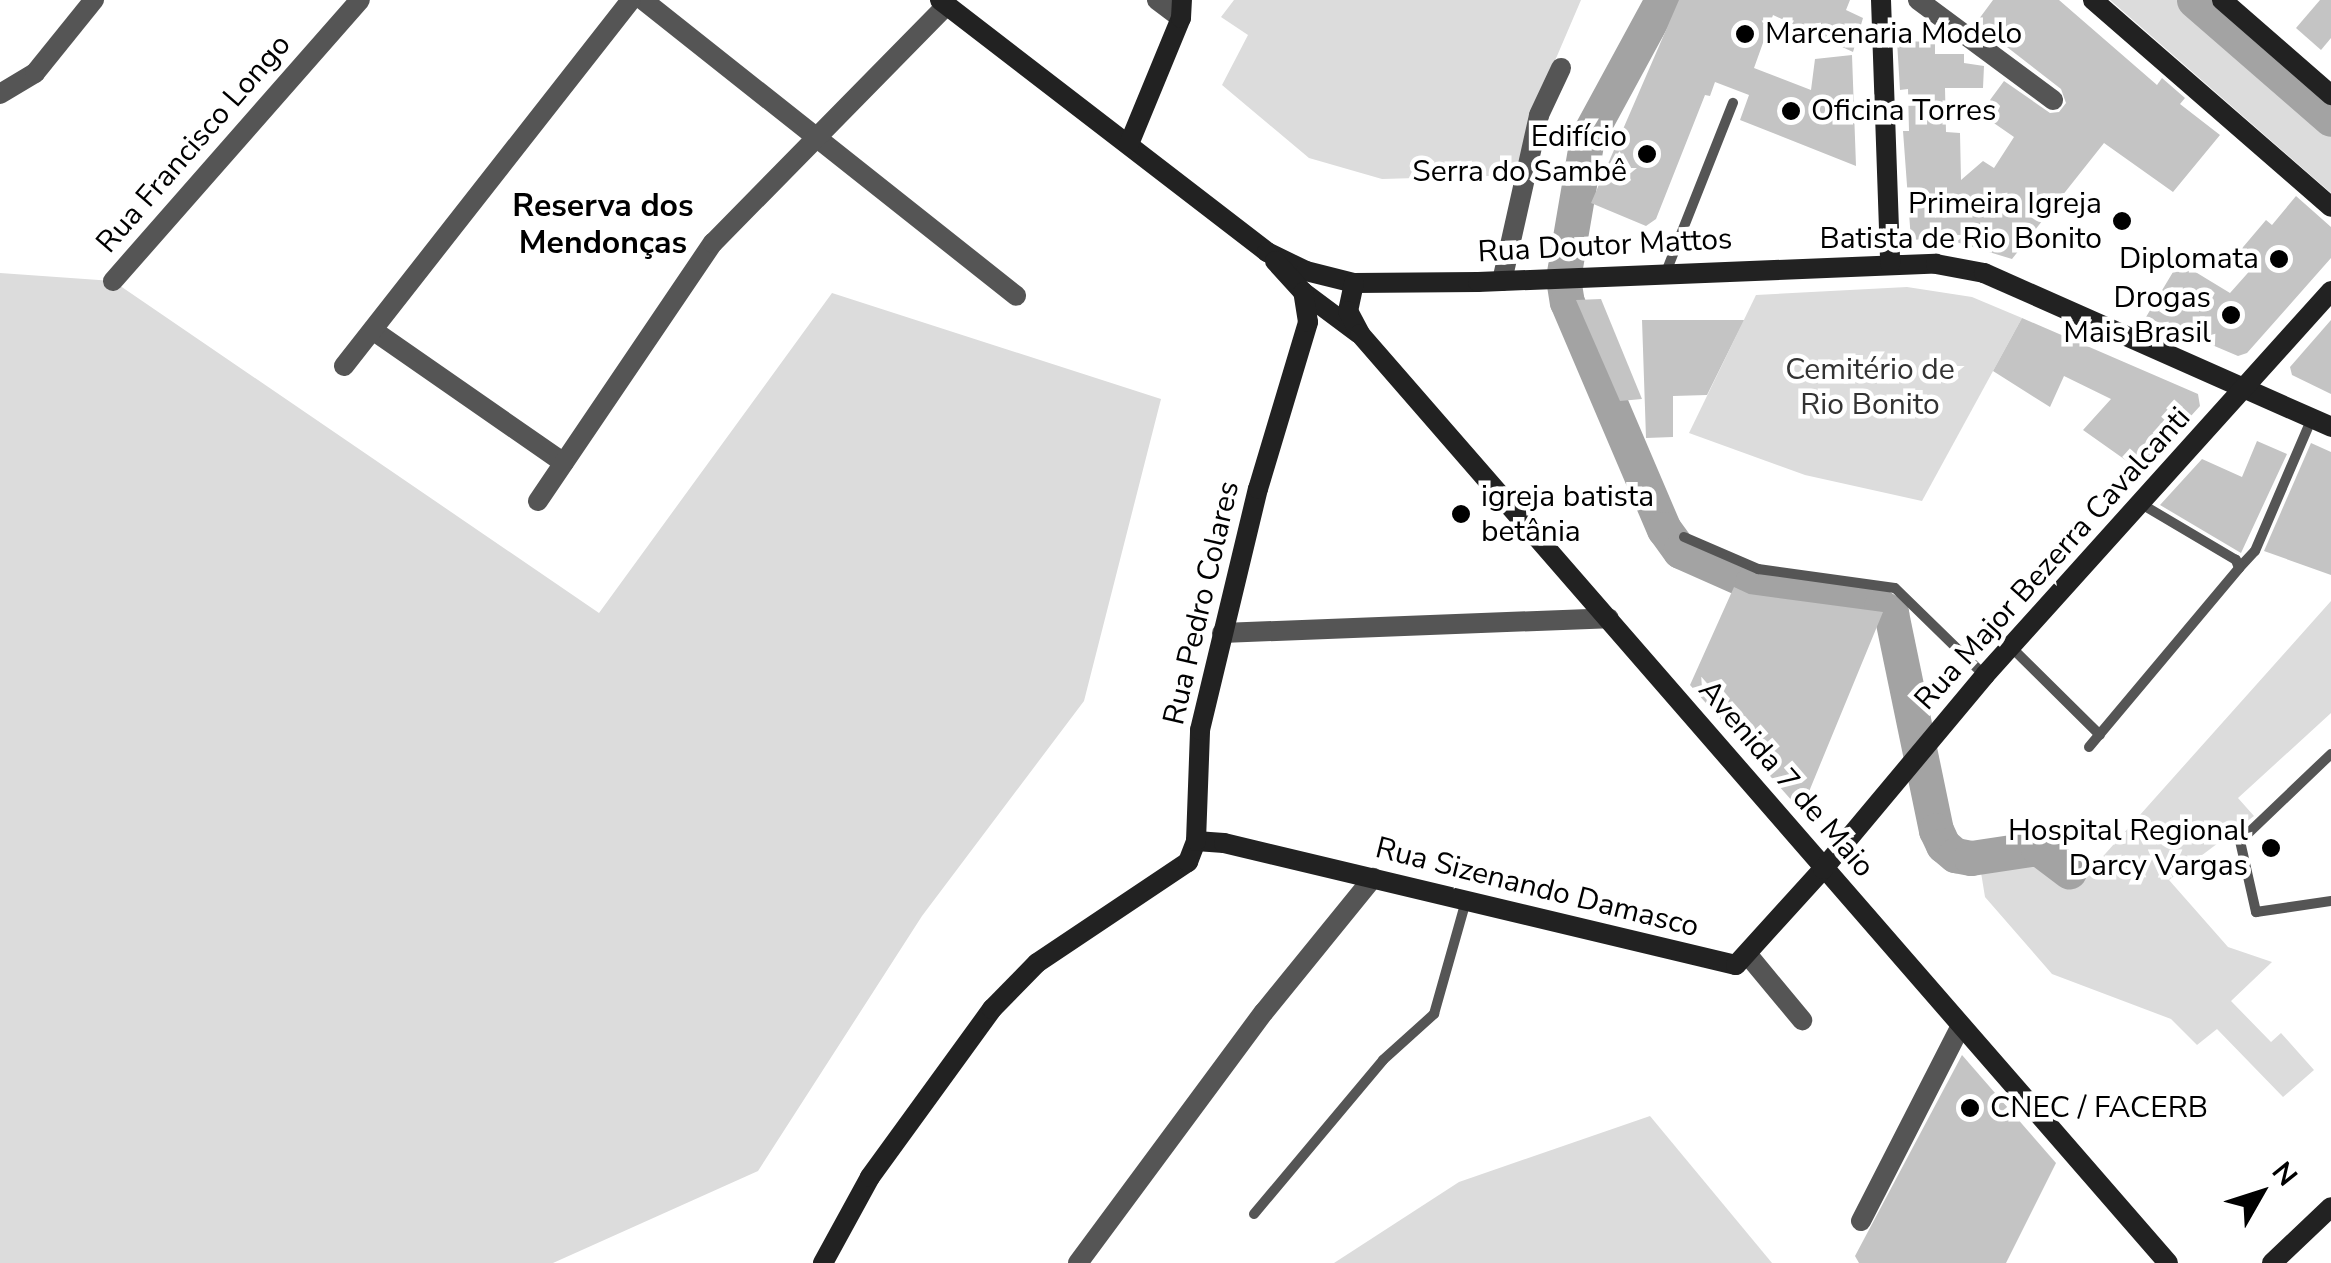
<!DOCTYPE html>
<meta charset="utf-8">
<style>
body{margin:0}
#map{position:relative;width:2331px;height:1263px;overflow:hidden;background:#fff;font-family:"Nunito Sans",sans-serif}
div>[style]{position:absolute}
.green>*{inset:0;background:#dcdcdc}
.river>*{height:35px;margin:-17.5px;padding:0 17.5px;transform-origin:17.5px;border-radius:17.5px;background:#a3a3a3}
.building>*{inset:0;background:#c4c4c4}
.lane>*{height:10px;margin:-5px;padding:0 5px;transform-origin:5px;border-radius:5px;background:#555}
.street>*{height:20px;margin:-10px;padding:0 10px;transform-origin:10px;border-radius:10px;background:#555}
.secondary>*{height:20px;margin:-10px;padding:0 10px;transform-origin:10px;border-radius:10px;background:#222}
.dots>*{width:28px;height:28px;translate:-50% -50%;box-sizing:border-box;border:5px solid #fff;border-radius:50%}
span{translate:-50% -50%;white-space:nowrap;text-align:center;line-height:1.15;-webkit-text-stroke:9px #fff;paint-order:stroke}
.poi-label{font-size:30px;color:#000}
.left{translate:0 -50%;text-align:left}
.right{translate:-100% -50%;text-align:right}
.street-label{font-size:30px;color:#000}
.park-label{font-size:30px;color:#333}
.neighbourhood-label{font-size:32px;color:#000;font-weight:700}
.north{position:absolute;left:2211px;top:1143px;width:100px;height:100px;-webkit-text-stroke:8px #fff;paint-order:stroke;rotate:51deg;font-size:28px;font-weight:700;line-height:40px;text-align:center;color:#000}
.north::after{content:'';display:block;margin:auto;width:35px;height:45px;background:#000;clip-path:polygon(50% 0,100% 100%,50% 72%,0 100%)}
</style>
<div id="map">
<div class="green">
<i style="clip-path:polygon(1234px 0,1581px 0,1533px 112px,1520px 175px,1382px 179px,1309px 158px,1222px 85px,1248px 35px,1221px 17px)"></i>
<i style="clip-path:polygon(2110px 0,2194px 0,2331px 119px,2331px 193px)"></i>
<i style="clip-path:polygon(0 273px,113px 281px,599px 613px,832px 293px,1161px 399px,1084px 701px,922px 916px,758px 1171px,553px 1263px,0 1263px)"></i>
<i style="clip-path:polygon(1907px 287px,1972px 297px,2022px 318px,1922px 501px,1805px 475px,1689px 433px,1756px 295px)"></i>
<i style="clip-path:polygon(2331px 601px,2331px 713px,2238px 798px,2254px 816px,2169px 880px,2228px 947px,2272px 962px,2231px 1001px,2271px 1042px,2281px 1033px,2314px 1070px,2283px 1097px,2217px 1029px,2197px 1045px,2171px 1019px,2052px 974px,1985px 897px,1977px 848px,2039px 839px,2089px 872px)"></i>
<i style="clip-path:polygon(1650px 1116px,1772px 1263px,1334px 1263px,1459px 1182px)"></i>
</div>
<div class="river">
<i style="left:1662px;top:0;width:157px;rotate:118.5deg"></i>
<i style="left:1587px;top:138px;width:142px;rotate:99.7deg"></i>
<i style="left:1563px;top:278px;width:24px;rotate:81deg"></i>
<i style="left:1567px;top:302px;width:247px;rotate:66.9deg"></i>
<i style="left:1664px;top:529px;width:27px;rotate:54deg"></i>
<i style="left:1680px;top:551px;width:79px;rotate:24deg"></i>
<i style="left:1752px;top:583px;width:131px;rotate:10.5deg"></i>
<i style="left:1881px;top:607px;width:12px;rotate:31deg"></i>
<i style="left:1891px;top:613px;width:222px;rotate:78.3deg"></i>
<i style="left:1936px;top:830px;width:17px;rotate:65deg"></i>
<i style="left:1943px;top:845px;width:16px;rotate:40deg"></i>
<i style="left:1955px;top:855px;width:16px;rotate:11deg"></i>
<i style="left:1971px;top:858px;width:68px;rotate:-8.5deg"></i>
<i style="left:2038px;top:848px;width:39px;rotate:37deg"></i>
<i style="left:2194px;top:0;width:181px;rotate:41deg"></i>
</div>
<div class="building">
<i style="clip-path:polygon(1679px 0,1850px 0,1846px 10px,1863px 18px,1853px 52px,1773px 15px,1754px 68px,1811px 90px,1815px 59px,1852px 55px,1856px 166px,1740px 120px,1749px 95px,1715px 82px,1710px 96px,1705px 95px,1656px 219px,1646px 226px,1591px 203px)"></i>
<i style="clip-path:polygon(1993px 0,2059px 0,2157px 85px,2162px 78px,2185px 98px,2180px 104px,2220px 135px,2173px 192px,2104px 143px,2012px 259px,1943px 238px,1911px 240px,1903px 131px,1909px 131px,1908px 89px,1900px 90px,1897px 41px,1935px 42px,1935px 54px,1964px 54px,1964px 63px,1984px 66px,1983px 88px,1945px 88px,1946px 132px,1960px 133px,1961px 180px,1983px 161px,1994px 168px,2014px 137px,1988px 119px,1995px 109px,1990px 100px,2004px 81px,2050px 113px,2059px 112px,2066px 103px,2061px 89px,1976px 23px)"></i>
<i style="clip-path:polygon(2320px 0,2331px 0,2331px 38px,2321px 50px,2296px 28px)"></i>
<i style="clip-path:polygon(2296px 196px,2331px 227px,2331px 258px,2247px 353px,2238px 356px,2146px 317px,2179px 262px,2230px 293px,2254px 266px,2238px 253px,2266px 220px,2272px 225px)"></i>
<i style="clip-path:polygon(1601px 299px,1642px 399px,1620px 401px,1576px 300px)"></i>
<i style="clip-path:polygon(2022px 318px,2198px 394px,2200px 406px,2141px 471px,2083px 430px,2111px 399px,2064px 376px,2050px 407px,1993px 371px)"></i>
<i style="clip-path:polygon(1642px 320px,1744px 320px,1707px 395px,1673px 396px,1673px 437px,1646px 438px)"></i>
<i style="clip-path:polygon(2331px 320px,2331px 394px,2292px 375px,2290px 367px)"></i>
<i style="clip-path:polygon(2257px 441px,2287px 454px,2241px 553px,2160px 505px,2202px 459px,2242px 477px)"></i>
<i style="clip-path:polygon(2311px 443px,2331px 452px,2331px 575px,2264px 551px)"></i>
<i style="clip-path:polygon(1734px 587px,1749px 594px,1883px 612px,1801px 811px,1690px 685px)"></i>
<i style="clip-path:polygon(1962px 1055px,2056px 1163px,2006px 1263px,1859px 1263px,1855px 1256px)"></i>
</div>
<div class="lane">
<i style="left:1666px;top:272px;width:182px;rotate:-68.4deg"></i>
<i style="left:1684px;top:537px;width:81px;rotate:23.4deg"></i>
<i style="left:1758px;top:569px;width:138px;rotate:7.9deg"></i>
<i style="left:1895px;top:588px;width:124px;rotate:44.3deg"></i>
<i style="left:2239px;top:568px;width:23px;rotate:-47deg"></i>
<i style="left:2255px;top:551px;width:145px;rotate:-66.8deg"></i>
<i style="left:2011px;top:647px;width:125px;rotate:44.7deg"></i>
<i style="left:2089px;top:747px;width:234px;rotate:-50deg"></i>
<i style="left:2239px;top:568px;width:9px;rotate:-111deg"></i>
<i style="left:2236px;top:560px;width:108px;rotate:-149.4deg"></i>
<i style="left:2331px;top:754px;width:126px;rotate:136.3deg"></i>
<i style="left:2240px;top:841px;width:73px;rotate:77.3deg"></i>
<i style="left:2256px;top:912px;width:76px;rotate:-8.3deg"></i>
<i style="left:1254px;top:1214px;width:201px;rotate:-50deg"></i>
<i style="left:1383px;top:1060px;width:69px;rotate:-42deg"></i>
<i style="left:1434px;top:1014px;width:117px;rotate:-74.2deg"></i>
</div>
<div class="street">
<i style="left:643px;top:0;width:476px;rotate:38.4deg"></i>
<i style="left:1157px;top:0;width:30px;rotate:37deg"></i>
<i style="left:1918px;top:0;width:168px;rotate:36.5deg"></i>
<i style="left:0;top:94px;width:41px;rotate:-31deg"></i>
<i style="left:35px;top:73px;width:94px;rotate:-51.1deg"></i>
<i style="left:113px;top:281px;width:374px;rotate:-48.7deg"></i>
<i style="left:1502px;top:281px;width:170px;rotate:-77.4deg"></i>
<i style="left:1539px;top:115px;width:52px;rotate:-64.9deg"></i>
<i style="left:374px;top:331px;width:231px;rotate:34.8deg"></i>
<i style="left:344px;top:366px;width:465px;rotate:-51.9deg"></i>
<i style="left:538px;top:501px;width:312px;rotate:-55.9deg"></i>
<i style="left:713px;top:243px;width:334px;rotate:-45.5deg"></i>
<i style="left:1222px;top:633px;width:387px;rotate:-2.2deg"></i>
<i style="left:1748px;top:955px;width:85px;rotate:50.3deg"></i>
<i style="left:1861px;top:1221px;width:219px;rotate:-62.9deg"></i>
<i style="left:1078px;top:1263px;width:312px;rotate:-53.5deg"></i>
<i style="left:1264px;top:1012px;width:173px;rotate:-50.9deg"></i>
</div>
<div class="secondary">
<i style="left:940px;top:0;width:413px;rotate:37.6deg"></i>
<i style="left:1267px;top:252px;width:43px;rotate:26deg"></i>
<i style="left:1306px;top:271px;width:49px;rotate:14deg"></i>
<i style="left:1354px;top:283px;width:124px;rotate:-0.5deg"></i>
<i style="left:1478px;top:282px;width:458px;rotate:-2.3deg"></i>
<i style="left:1936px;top:264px;width:49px;rotate:10.6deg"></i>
<i style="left:1984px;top:273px;width:380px;rotate:23.9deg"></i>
<i style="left:1881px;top:0;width:264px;rotate:88deg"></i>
<i style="left:2093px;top:0;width:315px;rotate:41deg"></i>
<i style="left:2222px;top:0;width:145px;rotate:41.1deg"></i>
<i style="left:1129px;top:144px;width:136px;rotate:-67.6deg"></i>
<i style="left:1181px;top:18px;width:18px;rotate:-87deg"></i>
<i style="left:1275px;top:261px;width:42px;rotate:47.9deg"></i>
<i style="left:1303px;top:292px;width:69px;rotate:36.7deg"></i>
<i style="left:1354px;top:283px;width:29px;rotate:102deg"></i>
<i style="left:1348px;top:311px;width:26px;rotate:62deg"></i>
<i style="left:1360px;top:334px;width:1231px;rotate:48.98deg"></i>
<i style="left:1196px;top:841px;width:28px;rotate:4deg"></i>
<i style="left:1224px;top:843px;width:526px;rotate:13.4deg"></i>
<i style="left:1736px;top:965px;width:130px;rotate:-47.8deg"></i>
<i style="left:1823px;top:869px;width:253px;rotate:-50.1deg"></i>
<i style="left:1985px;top:675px;width:517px;rotate:-47.98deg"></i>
<i style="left:823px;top:1263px;width:98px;rotate:-61.3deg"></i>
<i style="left:870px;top:1177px;width:208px;rotate:-54deg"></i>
<i style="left:992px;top:1009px;width:64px;rotate:-45.6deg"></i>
<i style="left:1037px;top:963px;width:182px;rotate:-33.8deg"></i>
<i style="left:1188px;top:862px;width:22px;rotate:-69deg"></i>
<i style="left:1196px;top:841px;width:111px;rotate:-87.9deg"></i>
<i style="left:1200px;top:730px;width:248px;rotate:-76.5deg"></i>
<i style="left:1258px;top:489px;width:174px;rotate:-73.3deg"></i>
<i style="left:1308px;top:322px;width:30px;rotate:-99deg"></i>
<i style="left:2272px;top:1263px;width:81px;rotate:-43.5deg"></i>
</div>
<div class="dots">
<i style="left:1745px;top:34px;background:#000"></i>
<i style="left:1791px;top:111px;background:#000"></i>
<i style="left:1647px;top:154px;background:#000"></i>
<i style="left:2122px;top:221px;background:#000"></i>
<i style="left:2279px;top:259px;background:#000"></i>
<i style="left:2231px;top:315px;background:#000"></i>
<i style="left:1461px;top:514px;background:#000"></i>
<i style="left:2271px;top:848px;background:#000"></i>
<i style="left:1970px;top:1108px;background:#000"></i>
</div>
<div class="poi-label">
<span class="left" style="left:1765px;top:34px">Marcenaria Modelo</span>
<span class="left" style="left:1811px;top:111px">Oficina Torres</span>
<span class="right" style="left:1627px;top:154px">Edifício<br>Serra do Sambê</span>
<span class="right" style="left:2102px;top:221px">Primeira Igreja<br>Batista de Rio Bonito</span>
<span class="right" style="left:2259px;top:259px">Diplomata</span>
<span class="right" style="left:2211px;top:315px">Drogas<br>Mais Brasil</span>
<span class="left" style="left:1481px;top:514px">igreja batista<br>betânia</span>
<span class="right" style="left:2248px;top:848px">Hospital Regional<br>Darcy Vargas</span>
<span class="left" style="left:1990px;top:1108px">CNEC / FACERB</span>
</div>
<div class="street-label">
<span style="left:194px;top:144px;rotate:-49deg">Rua Francisco Longo</span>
<span style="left:1605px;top:246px;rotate:-3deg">Rua Doutor Mattos</span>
<span style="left:2053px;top:559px;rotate:-48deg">Rua Major Bezerra Cavalcanti</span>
<span style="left:1202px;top:603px;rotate:-77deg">Rua Pedro Colares</span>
<span style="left:1786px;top:779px;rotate:49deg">Avenida 7 de Maio</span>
<span style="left:1537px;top:888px;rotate:14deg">Rua Sizenando Damasco</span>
</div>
<div class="park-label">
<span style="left:1870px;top:387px">Cemitério de<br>Rio Bonito</span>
</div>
<div class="neighbourhood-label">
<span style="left:603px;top:225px">Reserva dos<br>Mendonças</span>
</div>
<div class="north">N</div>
</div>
